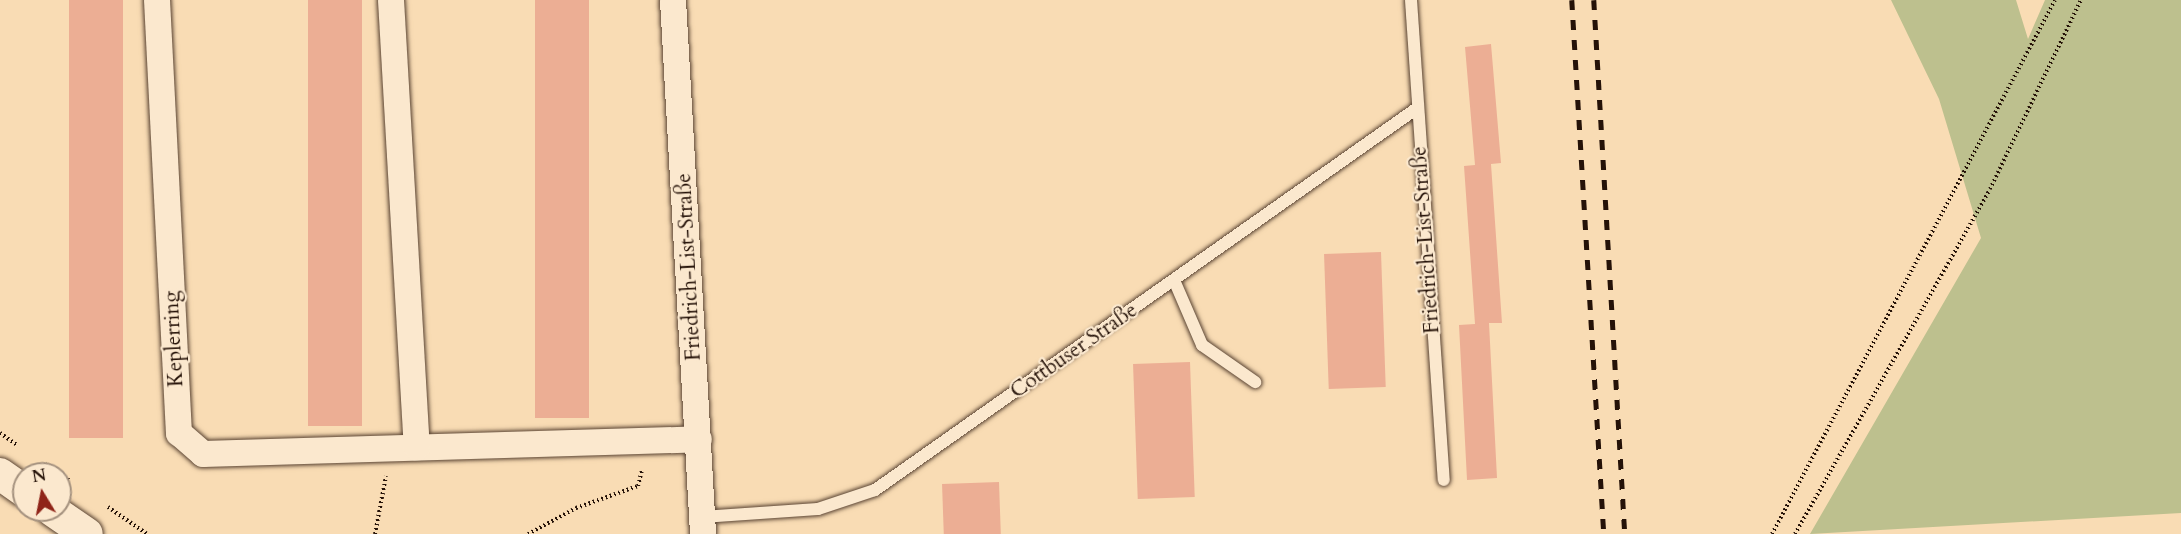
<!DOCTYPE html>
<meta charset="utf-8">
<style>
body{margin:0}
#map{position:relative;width:2181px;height:534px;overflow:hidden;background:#f9dcb4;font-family:Cardo,serif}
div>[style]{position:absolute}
.green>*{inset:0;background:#bdc08e}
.building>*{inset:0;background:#ecae94;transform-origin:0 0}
.path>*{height:4px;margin-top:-2px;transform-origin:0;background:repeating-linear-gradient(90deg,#251208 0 1.5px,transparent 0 4.5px)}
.roads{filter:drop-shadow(0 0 2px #5a4433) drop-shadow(0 0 2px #5a4433)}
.service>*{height:12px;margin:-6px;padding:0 6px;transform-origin:6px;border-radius:6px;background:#fbe8ce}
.minor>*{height:26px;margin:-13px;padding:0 13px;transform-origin:13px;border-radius:13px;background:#fbe8ce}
.tertiary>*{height:32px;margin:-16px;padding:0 16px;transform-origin:16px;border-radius:16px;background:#fbe8ce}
.rail>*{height:4.5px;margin-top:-2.25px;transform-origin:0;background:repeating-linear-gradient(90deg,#251208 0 10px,transparent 0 20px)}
span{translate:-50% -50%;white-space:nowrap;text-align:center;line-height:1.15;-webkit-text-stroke:4.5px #fbe8ce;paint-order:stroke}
.street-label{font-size:21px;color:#251208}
.north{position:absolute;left:12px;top:462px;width:60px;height:60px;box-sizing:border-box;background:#fbe8ce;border:2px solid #a5927f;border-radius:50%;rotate:350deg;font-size:16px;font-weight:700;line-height:24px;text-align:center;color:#251208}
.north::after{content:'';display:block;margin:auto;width:21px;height:27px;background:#8f2418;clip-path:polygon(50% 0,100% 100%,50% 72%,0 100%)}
</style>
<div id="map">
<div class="green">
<i style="clip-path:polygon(1891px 0,2016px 0,2028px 39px,2045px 0,2181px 0,2181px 513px,1810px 534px,1981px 238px,1939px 99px)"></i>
</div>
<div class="building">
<i style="left:69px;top:0;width:54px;height:438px"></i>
<i style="left:308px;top:0;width:54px;height:426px"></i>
<i style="left:535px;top:0;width:54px;height:418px"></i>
<i style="clip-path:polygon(1491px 44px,1501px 163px,1491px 164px,1502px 323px,1489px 323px,1497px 478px,1467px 480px,1459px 325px,1475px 324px,1464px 166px,1475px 165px,1465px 47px)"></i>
<i style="left:1381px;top:252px;width:135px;height:57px;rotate:88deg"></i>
<i style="left:1190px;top:362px;width:135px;height:57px;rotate:88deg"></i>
<i style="left:999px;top:482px;width:52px;height:57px;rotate:88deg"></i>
</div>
<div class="path">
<i style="left:0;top:433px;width:21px;rotate:35deg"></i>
<i style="left:45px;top:464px;width:17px;rotate:36deg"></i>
<i style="left:60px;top:474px;width:12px;rotate:35deg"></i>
<i style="left:108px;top:507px;width:47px;rotate:34.7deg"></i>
<i style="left:375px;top:534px;width:59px;rotate:-79.3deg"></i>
<i style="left:528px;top:534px;width:55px;rotate:-28.4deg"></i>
<i style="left:576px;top:508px;width:66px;rotate:-19.5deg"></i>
<i style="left:638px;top:486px;width:16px;rotate:-76deg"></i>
<i style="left:1772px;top:534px;width:604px;rotate:-62.08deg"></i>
<i style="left:1795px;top:534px;width:396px;rotate:-60.5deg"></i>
<i style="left:1990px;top:189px;width:210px;rotate:-64.3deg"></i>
</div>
<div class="roads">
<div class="service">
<i style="left:1411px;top:0;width:481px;rotate:86.1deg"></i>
<i style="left:1174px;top:280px;width:71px;rotate:66.7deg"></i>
<i style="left:1202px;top:345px;width:65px;rotate:34.9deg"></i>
<i style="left:702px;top:517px;width:116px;rotate:-3.9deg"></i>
<i style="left:818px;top:509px;width:60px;rotate:-18.4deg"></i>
<i style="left:875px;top:490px;width:662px;rotate:-35.16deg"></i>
</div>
<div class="minor">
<i style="left:157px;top:0;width:434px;rotate:87.1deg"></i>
<i style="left:179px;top:433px;width:32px;rotate:41deg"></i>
<i style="left:203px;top:454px;width:496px;rotate:-1.7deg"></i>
<i style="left:391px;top:0;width:448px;rotate:86.7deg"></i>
<i style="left:673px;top:0;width:535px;rotate:86.78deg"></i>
</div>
<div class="tertiary">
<i style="left:0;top:474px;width:29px;rotate:35deg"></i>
<i style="left:52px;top:510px;width:42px;rotate:34.4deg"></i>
</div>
</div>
<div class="rail">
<i style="left:1572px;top:0;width:535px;rotate:86.57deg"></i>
<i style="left:1594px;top:0;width:535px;rotate:86.68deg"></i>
</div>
<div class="street-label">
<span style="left:1426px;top:240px;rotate:-94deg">Friedrich-List-Straße</span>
<span style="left:689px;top:267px;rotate:-93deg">Friedrich-List-Straße</span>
<span style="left:174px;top:339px;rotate:-93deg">Keplerring</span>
<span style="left:1074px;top:351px;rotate:-35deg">Cottbuser Straße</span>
</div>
<div class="north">N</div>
</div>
